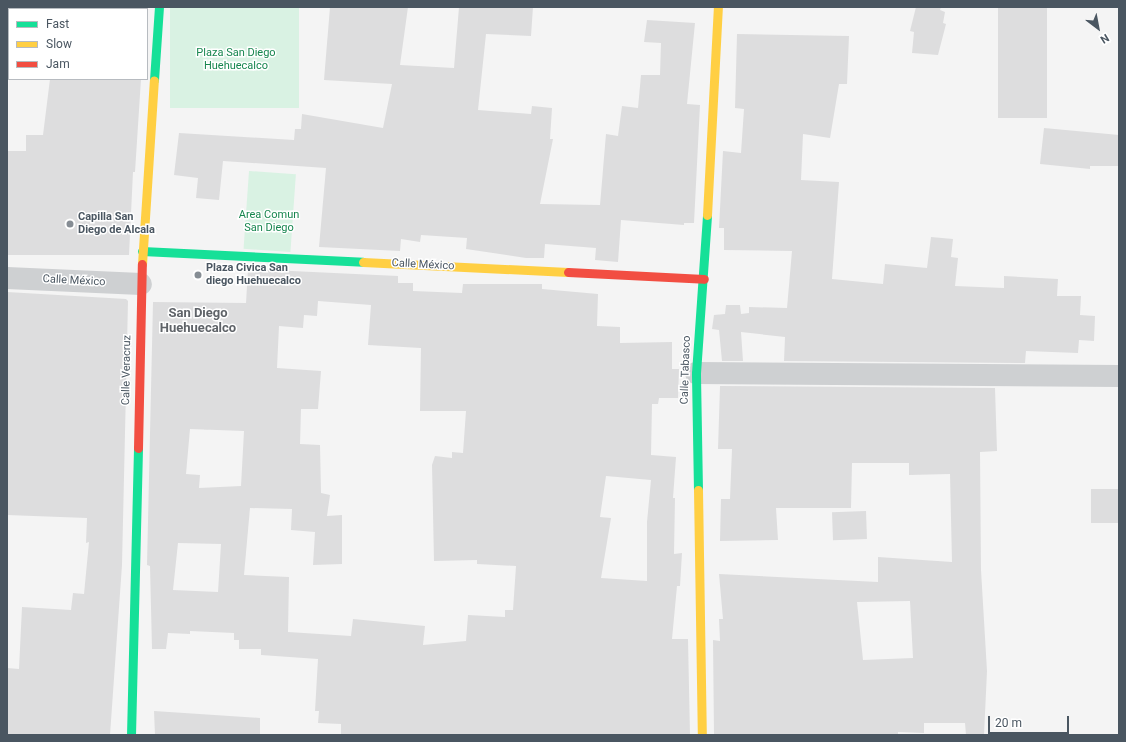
<!DOCTYPE html>
<meta charset="utf-8">
<style>
body{margin:0}
#map{position:relative;width:1126px;height:742px;overflow:hidden;background:#f4f4f4;font-family:Roboto,sans-serif}
div>[style]{position:absolute}
.green>*{inset:0;background:#d9f2e3;transform-origin:0 0}
.building>*{inset:0;background:#ddddde;transform-origin:0 0}
.street>*{height:22px;margin:-11px;padding:0 11px;transform-origin:11px;border-radius:11px;background:#ced0d2}
.fast>*{height:9px;margin:-4.5px;padding:0 4.5px;transform-origin:4.5px;border-radius:4.5px;background:#16e098}
.slow>*{height:9px;margin:-4.5px;padding:0 4.5px;transform-origin:4.5px;border-radius:4.5px;background:#ffcf43}
.jam>*{height:9px;margin:-4.5px;padding:0 4.5px;transform-origin:4.5px;border-radius:4.5px;background:#f24e42}
.dots>*{width:11px;height:11px;translate:-50% -50%;box-sizing:border-box;border:2px solid #fff;border-radius:50%}
span{translate:-50% -50%;white-space:nowrap;text-align:center;line-height:1.15;-webkit-text-stroke:3px #fff;paint-order:stroke}
.park-label{font-size:11px;color:#17864f}
.poi-label{font-size:11px;color:#4a5661;font-weight:700}
.left{translate:0 -50%;text-align:left}
.street-label{font-size:11px;color:#4a5661}
.quarter-label{font-size:13px;color:#5f6368;font-weight:700}
.frame{position:absolute;inset:0;border:8px solid #4a5661;pointer-events:none}
.legend{position:absolute;left:8px;top:8px;width:140px;height:72px;box-sizing:border-box;background:#fff;border:1px solid #b7bbc0;margin:0;padding:5px 7px;list-style:none;font-size:12px;color:#4a5661}
.legend li{display:flex;align-items:center;gap:8px;height:20px}
.legend b{width:20px;border:1px solid #b7bbc0}
.north{position:absolute;left:1078px;top:8px;width:40px;height:40px;-webkit-text-stroke:3px #fff;paint-order:stroke;rotate:148deg;font-size:11px;font-weight:700;line-height:16px;text-align:center;color:#4a5661}
.north::after{content:'';display:block;margin:auto;width:14px;height:18px;background:#4a5661;clip-path:polygon(50% 0,100% 100%,50% 72%,0 100%)}
.scale{position:absolute;left:988px;top:716px;width:81px;height:18px;box-sizing:border-box;border:2px solid #4a5661;border-top:0;padding-left:5px;font-size:12px;line-height:14px;white-space:nowrap;color:#4a5661;-webkit-text-stroke:3px #fff;paint-order:stroke}
</style>
<div id="map">
<div class="green">
<i style="left:170px;top:7px;width:129px;height:101px"></i>
<i style="left:249px;top:171px;width:47px;height:78px;rotate:4deg"></i>
</div>
<div class="building">
<i style="clip-path:polygon(330px 7px,408px 7px,400px 65px,454px 68px,459px 7px,533px 7px,531px 36px,486px 34px,478px 110px,531px 114px,532px 106px,552px 108px,550px 139px,553px 139px,540px 204px,600px 205px,606px 134px,618px 136px,622px 106px,638px 108px,641px 75px,660px 75px,661px 43px,644px 42px,647px 20px,695px 23px,687px 104px,700px 105px,694px 223px,684px 223px,684px 225px,621px 220px,618px 262px,595px 260px,596px 248px,545px 244px,544px 258px,526px 258px,466px 249px,467px 238px,421px 235px,420px 242px,401px 239px,400px 251px,319px 247px,326px 168px,223px 161px,219px 200px,196px 198px,198px 178px,174px 175px,179px 133px,294px 140px,295px 129px,301px 129px,302px 114px,383px 128px,392px 84px,324px 80px)"></i>
<i style="clip-path:polygon(916px 7px,941px 7px,940px 10px,945px 12px,943px 23px,946px 24px,938px 55px,912px 53px,914px 32px,910px 31px)"></i>
<i style="left:998px;top:7px;width:49px;height:111px"></i>
<i style="clip-path:polygon(737px 34px,849px 36px,847px 84px,839px 84px,830px 138px,803px 134px,801px 180px,839px 182px,832px 279px,883px 284px,885px 264px,927px 268px,931px 237px,953px 239px,951px 257px,958px 258px,955px 286px,1004px 288px,1004px 276px,1058px 279px,1057px 296px,1081px 296px,1080px 315px,1095px 316px,1094px 341px,1079px 340px,1078px 353px,1026px 351px,1025px 363px,784px 361px,785px 337px,741px 332px,743px 361px,722px 361px,719px 330px,712px 329px,714px 315px,725px 314px,726px 305px,740px 305px,741px 314px,749px 313px,749px 307px,787px 308px,792px 251px,724px 250px,724px 228px,719px 228px,723px 151px,741px 153px,744px 109px,735px 108px)"></i>
<i style="clip-path:polygon(50px 79px,141px 79px,135px 172px,133px 172px,129px 255px,7px 255px,7px 151px,26px 151px,26px 135px,43px 135px)"></i>
<i style="clip-path:polygon(1044px 128px,1119px 135px,1119px 166px,1090px 166px,1090px 169px,1040px 164px)"></i>
<i style="clip-path:polygon(evenodd,248px 269px,398px 276px,398px 283px,413px 283px,413px 291px,462px 293px,463px 284px,542px 284px,542px 289px,598px 294px,597px 326px,620px 327px,620px 343px,672px 342px,672px 369px,679px 369px,678px 398px,659px 398px,658px 404px,652px 404px,651px 455px,676px 457px,673px 498px,675px 498px,674px 554px,682px 553px,680px 586px,677px 586px,672px 639px,688px 639px,690px 735px,341px 735px,341px 724px,318px 723px,319px 711px,315px 711px,318px 659px,261px 655px,261px 649px,239px 649px,239px 640px,234px 640px,234px 633px,190px 631px,190px 634px,168px 633px,166px 649px,152px 649px,150px 566px,147px 565px,153px 302px,246px 303px,248px 269px,318px 301px,371px 305px,368px 345px,421px 348px,420px 411px,466px 411px,463px 453px,452px 452px,452px 458px,435px 456px,432px 465px,434px 561px,477px 560px,477px 564px,516px 566px,513px 610px,505px 610px,505px 617px,468px 615px,466px 641px,423px 645px,425px 626px,353px 619px,351px 636px,288px 632px,289px 577px,244px 575px,250px 508px,292px 509px,291px 530px,315px 532px,313px 565px,342px 564px,342px 515px,327px 516px,330px 495px,321px 493px,320px 445px,300px 444px,301px 409px,318px 409px,321px 371px,277px 368px,279px 326px,303px 328px,304px 315px,317px 316px,318px 301px,248px 269px,190px 429px,244px 431px,241px 486px,199px 488px,200px 475px,186px 474px,190px 429px,248px 269px,606px 476px,651px 480px,647px 522px,647px 581px,601px 578px,611px 518px,600px 517px,606px 476px,248px 269px,178px 543px,221px 544px,218px 592px,173px 590px,178px 543px)"></i>
<i style="clip-path:polygon(7px 292px,126px 299px,128px 301px,122px 565px,110px 735px,7px 735px,7px 668px,19px 669px,22px 607px,71px 610px,73px 593px,84px 594px,89px 542px,86px 543px,87px 518px,7px 515px)"></i>
<i style="clip-path:polygon(evenodd,720px 386px,995px 388px,997px 451px,980px 452px,981px 570px,987px 671px,984px 735px,966px 735px,965px 723px,924px 723px,924px 733px,898px 732px,898px 735px,714px 735px,713px 640px,720px 641px,719px 619px,723px 619px,719px 574px,878px 582px,878px 557px,952px 562px,950px 474px,909px 475px,909px 463px,852px 463px,851px 508px,776px 508px,778px 540px,720px 541px,721px 499px,730px 499px,732px 449px,718px 449px,720px 386px,910px 601px,913px 658px,863px 660px,857px 602px,910px 601px)"></i>
<i style="left:1119px;top:489px;width:34px;height:28px;rotate:90deg"></i>
<i style="left:866px;top:511px;width:28px;height:34px;rotate:88deg"></i>
<i style="clip-path:polygon(154px 711px,260px 718px,260px 735px,155px 735px)"></i>
</div>
<div class="street">
<i style="left:7px;top:278px;width:134px;rotate:2.6deg"></i>
<i style="left:696px;top:373px;width:423px;rotate:0.4deg"></i>
</div>
<div class="fast">
<i style="left:154px;top:80px;width:73px;rotate:-86.1deg"></i>
<i style="left:142px;top:251px;width:221px;rotate:2.8deg"></i>
<i style="left:698px;top:490px;width:117px;rotate:-91deg"></i>
<i style="left:696px;top:373px;width:158px;rotate:-86deg"></i>
<i style="left:131px;top:735px;width:287px;rotate:-88.6deg"></i>
</div>
<div class="slow">
<i style="left:707px;top:215px;width:208px;rotate:-87deg"></i>
<i style="left:363px;top:262px;width:205px;rotate:2.8deg"></i>
<i style="left:142px;top:264px;width:184px;rotate:-86.3deg"></i>
<i style="left:698px;top:490px;width:245px;rotate:89.1deg"></i>
</div>
<div class="jam">
<i style="left:568px;top:272px;width:136px;rotate:2.9deg"></i>
<i style="left:138px;top:448px;width:184px;rotate:-88.8deg"></i>
</div>
<div class="dots">
<i style="left:70px;top:224px;background:#868d94"></i>
<i style="left:198px;top:275px;background:#868d94"></i>
</div>
<div class="park-label">
<span style="left:236px;top:60px">Plaza San Diego<br>Huehuecalco</span>
<span style="left:269px;top:222px">Area Comun<br>San Diego</span>
</div>
<div class="poi-label">
<span class="left" style="left:78px;top:224px">Capilla San<br>Diego de Alcala</span>
<span class="left" style="left:206px;top:275px">Plaza Civica San<br>diego Huehuecalco</span>
</div>
<div class="street-label">
<span style="left:423px;top:265px;rotate:3deg">Calle México</span>
<span style="left:74px;top:281px;rotate:3deg">Calle México</span>
<span style="left:127px;top:370px;rotate:-89deg">Calle Veracruz</span>
<span style="left:686px;top:370px;rotate:-88deg">Calle Tabasco</span>
</div>
<div class="quarter-label">
<span style="left:198px;top:321px">San Diego<br>Huehuecalco</span>
</div>
<div class="frame"></div>
<ul class="legend">
<li><b style="height:5px;background:#16e098"></b>Fast</li>
<li><b style="height:5px;background:#ffcf43"></b>Slow</li>
<li><b style="height:5px;background:#f24e42"></b>Jam</li>
</ul>
<div class="north">N</div>
<div class="scale">20 m</div>
</div>
